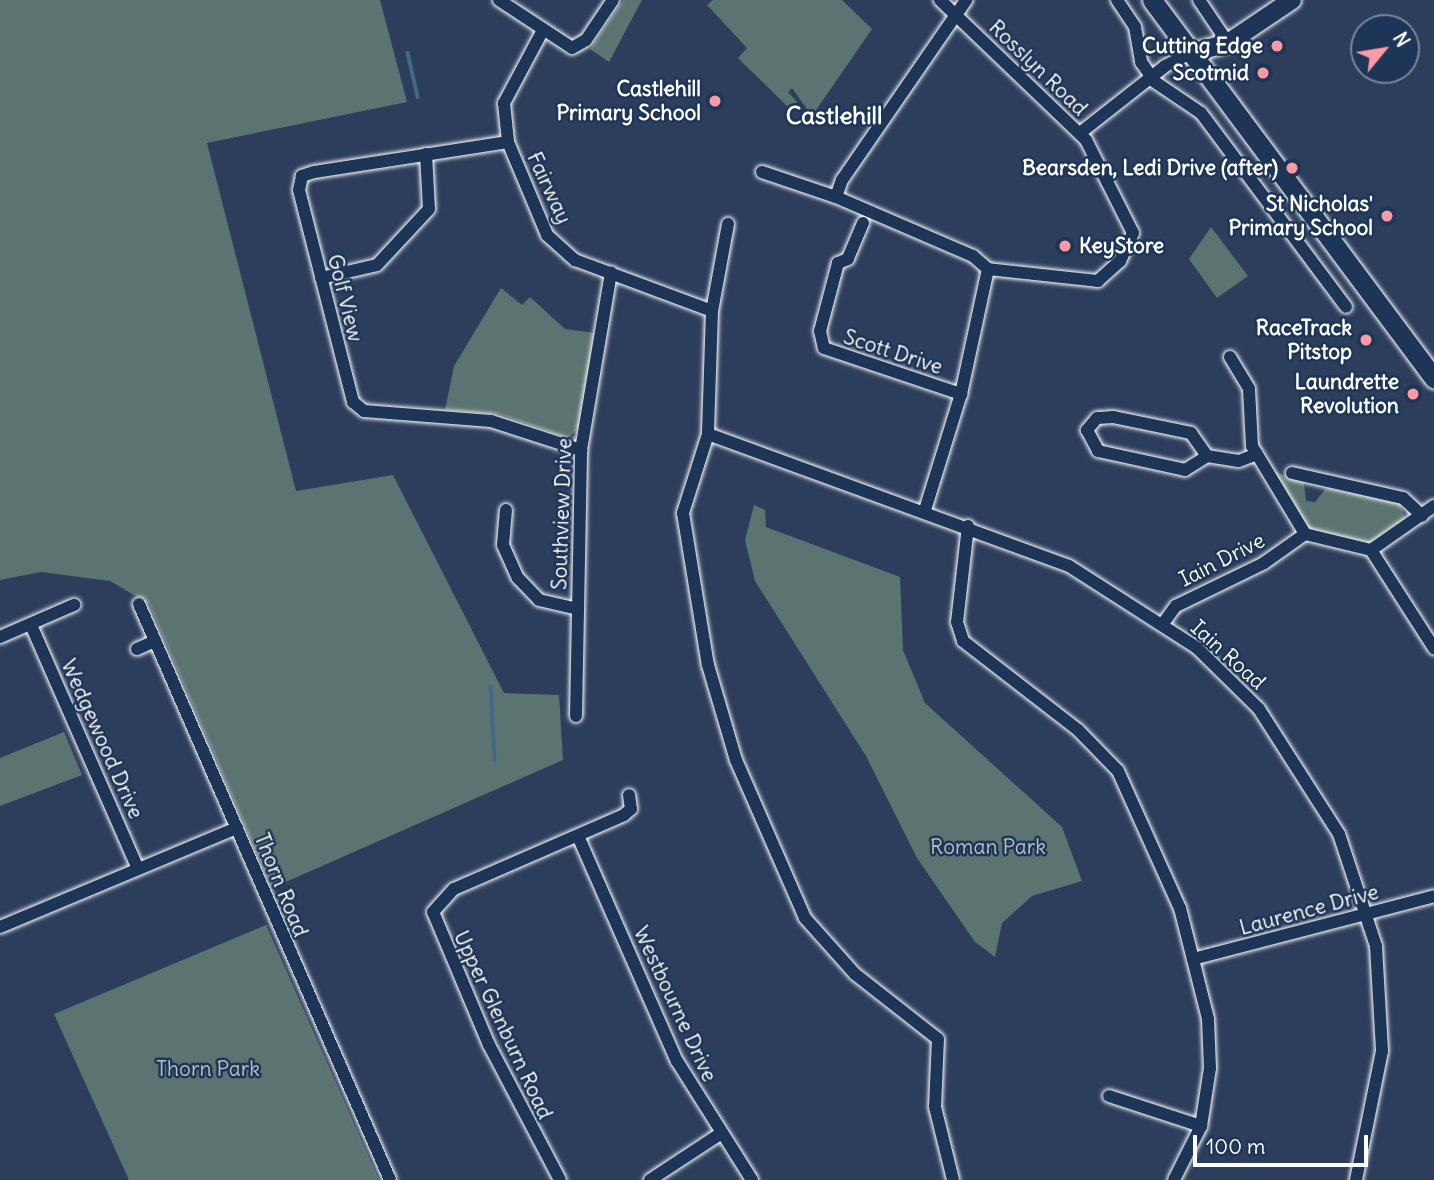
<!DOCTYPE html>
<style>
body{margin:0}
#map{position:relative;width:1434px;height:1180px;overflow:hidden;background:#2c3e5c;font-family:Delius,sans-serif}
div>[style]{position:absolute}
.green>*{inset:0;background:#5b7471}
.stream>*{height:3.5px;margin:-1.75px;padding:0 1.75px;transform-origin:1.75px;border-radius:1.75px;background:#406b86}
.roads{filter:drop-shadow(0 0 2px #fff) drop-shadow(0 0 2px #fff)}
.street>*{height:12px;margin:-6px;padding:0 6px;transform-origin:6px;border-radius:6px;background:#1d3557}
.secondary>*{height:18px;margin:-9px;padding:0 9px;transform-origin:9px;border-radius:9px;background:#1d3557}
.primary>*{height:19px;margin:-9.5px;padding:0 9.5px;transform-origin:9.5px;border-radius:9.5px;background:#1d3557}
.dots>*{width:19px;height:19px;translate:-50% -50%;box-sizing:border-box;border:4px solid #1d3557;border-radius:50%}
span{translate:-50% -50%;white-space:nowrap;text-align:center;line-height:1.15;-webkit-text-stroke:5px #1d3557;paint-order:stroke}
.poi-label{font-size:21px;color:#fff;font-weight:700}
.right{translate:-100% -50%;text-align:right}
.left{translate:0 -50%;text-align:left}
.street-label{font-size:21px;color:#fff}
.park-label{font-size:21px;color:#b5c0bf}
.quarter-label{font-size:24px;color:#fff;font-weight:700}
.north{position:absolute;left:1350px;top:14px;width:70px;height:70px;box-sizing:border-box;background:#1d3557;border:2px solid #77869a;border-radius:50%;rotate:60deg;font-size:19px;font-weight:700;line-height:28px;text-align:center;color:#fff}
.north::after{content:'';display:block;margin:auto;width:24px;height:32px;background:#ff9aa2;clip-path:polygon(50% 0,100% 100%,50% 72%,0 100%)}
.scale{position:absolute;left:1193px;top:1135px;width:175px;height:32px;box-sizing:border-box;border:4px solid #fff;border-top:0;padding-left:9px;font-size:21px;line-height:24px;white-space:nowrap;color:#fff;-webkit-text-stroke:5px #1d3557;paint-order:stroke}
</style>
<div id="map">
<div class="green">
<i style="clip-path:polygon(0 0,380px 0,407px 102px,207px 143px,296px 491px,393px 475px,504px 693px,559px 695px,563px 760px,272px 888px,149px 604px,110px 581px,41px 572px,0 580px)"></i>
<i style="clip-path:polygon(623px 0,642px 0,609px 62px,590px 49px)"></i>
<i style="clip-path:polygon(713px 0,842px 0,872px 29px,812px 116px,792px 88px,788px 92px,797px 102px,790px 109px,738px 58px,747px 48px,707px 5px)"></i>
<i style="clip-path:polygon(1211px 227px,1248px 276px,1217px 298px,1189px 259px)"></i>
<i style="clip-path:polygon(501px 288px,522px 305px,530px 297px,565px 329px,594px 333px,580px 427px,568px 438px,499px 414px,445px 410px,454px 366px)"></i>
<i style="clip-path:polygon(1271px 470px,1304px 483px,1306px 501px,1315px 502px,1326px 488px,1399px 503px,1406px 520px,1367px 545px,1307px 531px)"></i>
<i style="clip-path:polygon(754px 505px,765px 510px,766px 527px,900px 577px,903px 650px,925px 703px,1062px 827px,1082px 881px,1032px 896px,1002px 923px,995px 957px,975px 942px,917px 858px,866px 756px,755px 581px,745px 540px)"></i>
<i style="clip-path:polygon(64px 732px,82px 775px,0 806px,0 758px)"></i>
<i style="clip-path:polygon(266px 925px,379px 1180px,129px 1180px,54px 1014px)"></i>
</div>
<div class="stream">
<i style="left:408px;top:53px;width:45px;rotate:77.2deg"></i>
<i style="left:491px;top:686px;width:74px;rotate:86.9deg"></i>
</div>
<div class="roads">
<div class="street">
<i style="left:499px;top:0;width:87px;rotate:33.3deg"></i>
<i style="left:572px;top:48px;width:16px;rotate:-30deg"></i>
<i style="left:586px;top:40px;width:48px;rotate:-56deg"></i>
<i style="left:940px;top:0;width:202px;rotate:43.8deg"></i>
<i style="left:1086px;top:140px;width:104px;rotate:63.2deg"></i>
<i style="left:1133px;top:233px;width:31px;rotate:115deg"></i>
<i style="left:1120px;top:261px;width:30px;rotate:138deg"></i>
<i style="left:1098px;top:281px;width:111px;rotate:-173.8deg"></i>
<i style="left:1117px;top:0;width:32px;rotate:56deg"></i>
<i style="left:1135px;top:27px;width:36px;rotate:80deg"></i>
<i style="left:1141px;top:62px;width:24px;rotate:55deg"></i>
<i style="left:1155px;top:82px;width:55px;rotate:34deg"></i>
<i style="left:1201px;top:113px;width:242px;rotate:53.2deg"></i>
<i style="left:1199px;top:0;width:52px;rotate:56deg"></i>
<i style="left:543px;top:30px;width:83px;rotate:118.1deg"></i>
<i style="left:504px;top:103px;width:39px;rotate:84deg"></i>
<i style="left:508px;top:142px;width:101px;rotate:67.2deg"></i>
<i style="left:547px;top:235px;width:38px;rotate:42deg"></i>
<i style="left:575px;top:260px;width:146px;rotate:20.4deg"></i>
<i style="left:1080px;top:133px;width:108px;rotate:-38.2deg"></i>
<i style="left:1165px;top:66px;width:29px;rotate:-27deg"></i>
<i style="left:508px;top:142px;width:196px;rotate:171.2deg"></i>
<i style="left:314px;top:172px;width:13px;rotate:162deg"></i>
<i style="left:302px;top:176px;width:14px;rotate:102deg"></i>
<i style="left:299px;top:190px;width:219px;rotate:75.7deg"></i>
<i style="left:353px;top:402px;width:14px;rotate:39deg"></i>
<i style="left:364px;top:411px;width:127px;rotate:4.5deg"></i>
<i style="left:491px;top:421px;width:95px;rotate:17.9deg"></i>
<i style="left:762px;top:172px;width:78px;rotate:18.7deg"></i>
<i style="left:836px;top:197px;width:18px;rotate:-71deg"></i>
<i style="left:842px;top:180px;width:219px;rotate:-55.4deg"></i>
<i style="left:836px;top:197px;width:149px;rotate:23.3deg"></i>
<i style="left:973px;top:256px;width:20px;rotate:41deg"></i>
<i style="left:863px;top:223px;width:39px;rotate:113deg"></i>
<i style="left:848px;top:259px;width:11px;rotate:158deg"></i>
<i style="left:838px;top:263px;width:70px;rotate:104.8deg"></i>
<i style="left:820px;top:331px;width:17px;rotate:77deg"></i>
<i style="left:824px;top:348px;width:145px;rotate:18.6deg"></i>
<i style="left:728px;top:224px;width:88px;rotate:100.4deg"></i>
<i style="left:712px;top:311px;width:123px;rotate:91.9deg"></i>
<i style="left:708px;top:434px;width:83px;rotate:107.6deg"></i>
<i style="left:683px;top:513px;width:154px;rotate:80.7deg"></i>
<i style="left:708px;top:665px;width:99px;rotate:73.6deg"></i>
<i style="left:736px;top:760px;width:172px;rotate:66.4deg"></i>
<i style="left:805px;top:918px;width:75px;rotate:48.2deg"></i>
<i style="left:855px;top:974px;width:105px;rotate:38.1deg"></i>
<i style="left:938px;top:1039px;width:68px;rotate:92.5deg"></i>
<i style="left:935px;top:1107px;width:75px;rotate:76.1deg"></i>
<i style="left:321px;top:278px;width:57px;rotate:-13.1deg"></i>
<i style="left:377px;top:265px;width:76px;rotate:-47.1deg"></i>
<i style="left:429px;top:209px;width:55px;rotate:-93.1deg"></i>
<i style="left:1230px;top:357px;width:37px;rotate:59deg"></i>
<i style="left:1249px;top:389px;width:57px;rotate:87deg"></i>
<i style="left:1252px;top:446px;width:103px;rotate:58.9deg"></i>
<i style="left:1305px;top:534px;width:68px;rotate:13.6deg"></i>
<i style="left:1371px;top:550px;width:77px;rotate:-34.9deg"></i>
<i style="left:708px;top:434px;width:384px;rotate:20.1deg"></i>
<i style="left:1069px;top:566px;width:152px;rotate:32.6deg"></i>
<i style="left:1197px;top:648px;width:87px;rotate:44.5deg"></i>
<i style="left:1259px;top:709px;width:148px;rotate:57.4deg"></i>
<i style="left:1339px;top:834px;width:118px;rotate:71.7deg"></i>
<i style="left:1376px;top:946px;width:105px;rotate:86.7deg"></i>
<i style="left:1382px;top:1051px;width:132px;rotate:101.4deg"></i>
<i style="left:1207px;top:456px;width:28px;rotate:-125deg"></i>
<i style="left:1191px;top:433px;width:80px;rotate:-168.4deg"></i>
<i style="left:1113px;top:417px;width:16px;rotate:176deg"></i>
<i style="left:1097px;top:418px;width:16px;rotate:130deg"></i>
<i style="left:1087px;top:430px;width:24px;rotate:62deg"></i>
<i style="left:1098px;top:451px;width:89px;rotate:12.3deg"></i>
<i style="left:1185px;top:470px;width:26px;rotate:-32deg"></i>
<i style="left:1207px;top:456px;width:32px;rotate:9deg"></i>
<i style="left:1239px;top:461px;width:19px;rotate:-21deg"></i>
<i style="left:1292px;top:473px;width:114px;rotate:12.7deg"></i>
<i style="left:1403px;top:498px;width:26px;rotate:43deg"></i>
<i style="left:506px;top:510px;width:35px;rotate:95deg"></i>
<i style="left:503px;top:545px;width:36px;rotate:66deg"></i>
<i style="left:518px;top:578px;width:30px;rotate:46deg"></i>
<i style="left:539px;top:600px;width:40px;rotate:13deg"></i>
<i style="left:925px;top:510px;width:121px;rotate:-72.8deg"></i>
<i style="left:961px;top:394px;width:128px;rotate:-77.8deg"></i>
<i style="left:968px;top:526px;width:97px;rotate:96.5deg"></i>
<i style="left:957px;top:622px;width:20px;rotate:72deg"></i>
<i style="left:963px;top:641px;width:145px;rotate:37.7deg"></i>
<i style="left:1078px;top:730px;width:57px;rotate:45.7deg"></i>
<i style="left:1118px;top:771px;width:150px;rotate:65.7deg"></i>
<i style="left:1180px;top:908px;width:114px;rotate:75.8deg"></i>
<i style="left:1208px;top:1019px;width:49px;rotate:87.7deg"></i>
<i style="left:1210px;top:1068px;width:59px;rotate:98.8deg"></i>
<i style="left:1201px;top:1126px;width:60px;rotate:116.6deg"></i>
<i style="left:1371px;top:550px;width:117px;rotate:57.3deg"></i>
<i style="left:139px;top:604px;width:628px;rotate:66.45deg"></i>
<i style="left:31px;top:625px;width:266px;rotate:66.3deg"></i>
<i style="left:1162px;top:625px;width:24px;rotate:-54deg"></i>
<i style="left:1176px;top:606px;width:98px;rotate:-26deg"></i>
<i style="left:1264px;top:563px;width:50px;rotate:-35.3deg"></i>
<i style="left:0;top:637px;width:81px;rotate:-23.4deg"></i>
<i style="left:137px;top:649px;width:20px;rotate:-24deg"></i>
<i style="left:576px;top:716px;width:266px;rotate:-88.9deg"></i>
<i style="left:581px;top:450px;width:180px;rotate:-80.4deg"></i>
<i style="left:578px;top:836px;width:246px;rotate:66.3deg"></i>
<i style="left:677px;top:1061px;width:141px;rotate:57.8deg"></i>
<i style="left:0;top:927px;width:257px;rotate:-22.7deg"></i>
<i style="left:1193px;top:959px;width:249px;rotate:-14.6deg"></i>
<i style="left:1109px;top:1096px;width:97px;rotate:18.1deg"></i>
<i style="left:560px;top:1180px;width:153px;rotate:-117.7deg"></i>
<i style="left:489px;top:1045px;width:144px;rotate:-112.8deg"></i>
<i style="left:433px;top:912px;width:31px;rotate:-48deg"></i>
<i style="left:454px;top:889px;width:185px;rotate:-23.5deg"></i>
<i style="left:624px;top:815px;width:9px;rotate:-41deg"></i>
<i style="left:631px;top:809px;width:14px;rotate:-98deg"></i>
<i style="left:650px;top:1180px;width:84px;rotate:-33.3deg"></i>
</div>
<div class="secondary">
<i style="left:1191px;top:53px;width:38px;rotate:-15deg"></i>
<i style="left:1228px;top:43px;width:77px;rotate:-33.9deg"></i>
</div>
<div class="primary">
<i style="left:1152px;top:0;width:472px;rotate:53.3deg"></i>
</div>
</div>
<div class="dots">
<i style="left:1277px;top:46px;background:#ff9aa2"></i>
<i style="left:1263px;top:73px;background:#ff9aa2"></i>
<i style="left:715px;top:101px;background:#ff9aa2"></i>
<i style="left:1292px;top:168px;background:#ff9aa2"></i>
<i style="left:1387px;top:216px;background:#ff9aa2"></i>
<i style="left:1065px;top:246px;background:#ff9aa2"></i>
<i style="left:1366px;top:340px;background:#ff9aa2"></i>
<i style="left:1413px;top:394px;background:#ff9aa2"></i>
</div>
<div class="poi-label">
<span class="right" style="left:1263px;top:46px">Cutting Edge</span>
<span class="right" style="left:1249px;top:73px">Scotmid</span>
<span class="right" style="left:701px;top:101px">Castlehill<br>Primary School</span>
<span class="right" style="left:1278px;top:168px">Bearsden, Ledi Drive (after)</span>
<span class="right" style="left:1373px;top:216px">St Nicholas'<br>Primary School</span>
<span class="left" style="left:1079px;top:246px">KeyStore</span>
<span class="right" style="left:1352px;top:340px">RaceTrack<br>Pitstop</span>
<span class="right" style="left:1399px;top:394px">Laundrette<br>Revolution</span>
</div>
<div class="street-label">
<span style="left:1038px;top:68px;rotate:44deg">Rosslyn Road</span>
<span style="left:549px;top:188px;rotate:65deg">Fairway</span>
<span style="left:345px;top:298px;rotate:76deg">Golf View</span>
<span style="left:893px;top:352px;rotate:18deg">Scott Drive</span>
<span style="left:562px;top:514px;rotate:-88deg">Southview Drive</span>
<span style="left:1222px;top:560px;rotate:-27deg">Iain Drive</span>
<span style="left:1228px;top:655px;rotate:42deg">Iain Road</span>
<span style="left:102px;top:739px;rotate:66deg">Wedgewood Drive</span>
<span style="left:281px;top:885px;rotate:68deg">Thorn Road</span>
<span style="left:1309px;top:910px;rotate:-15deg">Laurence Drive</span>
<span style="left:675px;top:1004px;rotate:65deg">Westbourne Drive</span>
<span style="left:503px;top:1025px;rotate:65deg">Upper Glenburn Road</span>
</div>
<div class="park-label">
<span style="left:988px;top:847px">Roman Park</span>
<span style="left:208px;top:1069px">Thorn Park</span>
</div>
<div class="quarter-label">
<span style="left:834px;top:116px">Castlehill</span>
</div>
<div class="north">N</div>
<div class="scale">100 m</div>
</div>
